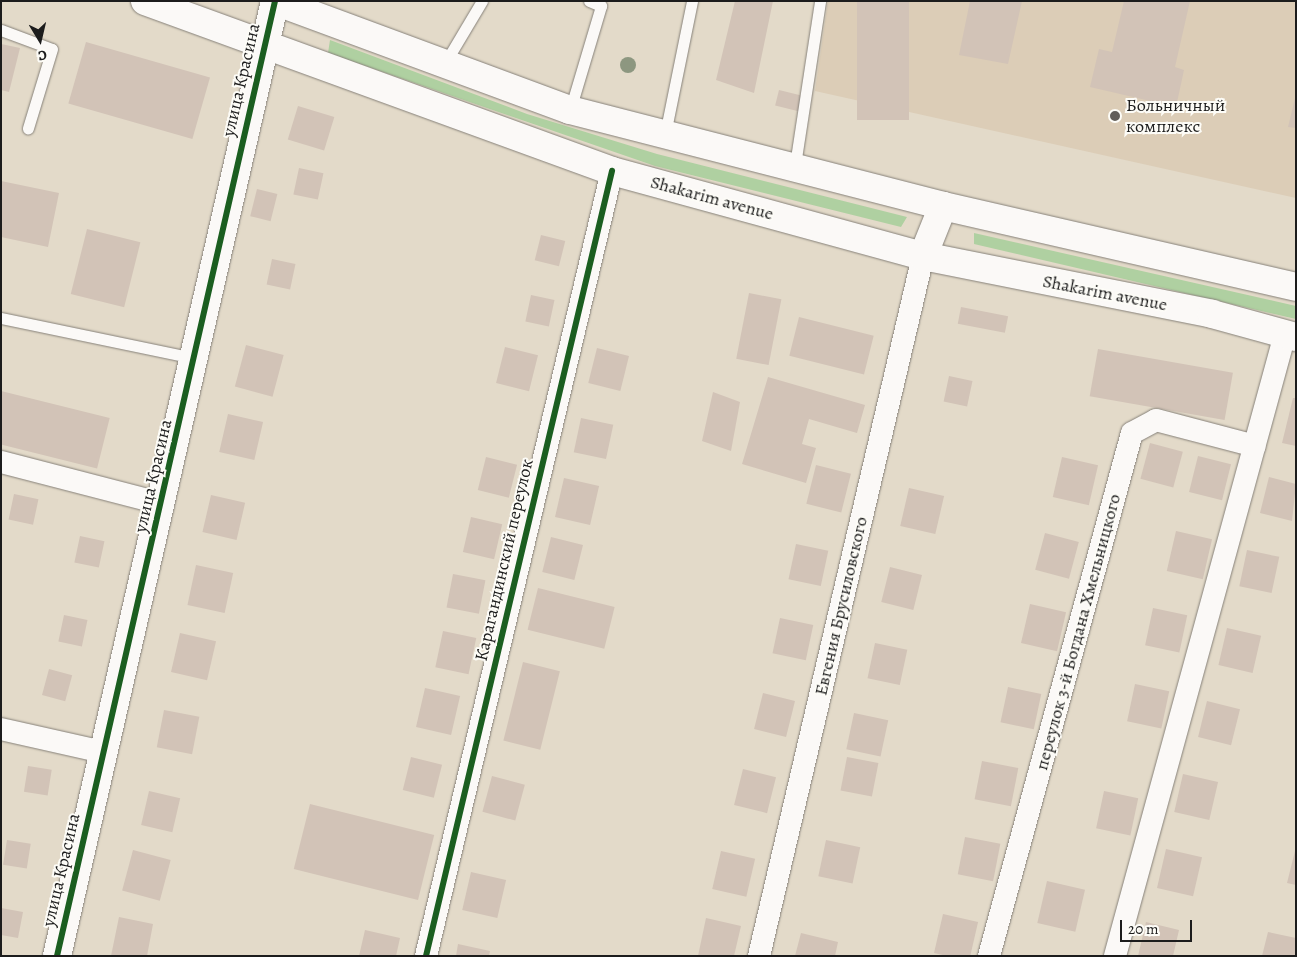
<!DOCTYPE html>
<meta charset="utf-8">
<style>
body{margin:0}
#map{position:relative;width:1297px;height:957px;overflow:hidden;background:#e3dac9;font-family:Alegreya,serif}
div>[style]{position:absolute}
.built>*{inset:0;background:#dccdb7}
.green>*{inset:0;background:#afd0a1}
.building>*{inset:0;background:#d2c3b7;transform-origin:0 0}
.roads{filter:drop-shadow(0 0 1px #868179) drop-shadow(0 0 1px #868179)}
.service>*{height:11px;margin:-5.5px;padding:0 5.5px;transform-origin:5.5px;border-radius:5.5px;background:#fbf9f7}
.minor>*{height:22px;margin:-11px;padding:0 11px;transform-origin:11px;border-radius:11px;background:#fbf9f7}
.tertiary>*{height:28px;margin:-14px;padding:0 14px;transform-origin:14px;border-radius:14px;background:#fbf9f7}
.primary>*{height:28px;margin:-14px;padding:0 14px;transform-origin:14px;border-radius:14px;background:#fbf9f7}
.cycleway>*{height:6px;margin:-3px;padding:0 3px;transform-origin:3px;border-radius:3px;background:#1b5e20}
.trees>*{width:16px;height:16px;margin:-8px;border-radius:50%;background:#8d9780}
.dots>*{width:14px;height:14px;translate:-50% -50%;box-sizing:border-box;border:2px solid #fdfcf7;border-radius:50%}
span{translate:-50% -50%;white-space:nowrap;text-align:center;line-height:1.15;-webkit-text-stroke:4px #fdfcf7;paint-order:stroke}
.street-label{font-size:18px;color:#1c1c1c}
.poi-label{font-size:18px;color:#1c1c1c}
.left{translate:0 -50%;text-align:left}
.frame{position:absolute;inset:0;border:2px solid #1c1c1c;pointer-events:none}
.north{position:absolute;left:15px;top:15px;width:50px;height:50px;-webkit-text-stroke:4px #fdfcf7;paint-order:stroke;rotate:171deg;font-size:14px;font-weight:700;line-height:20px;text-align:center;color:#1c1c1c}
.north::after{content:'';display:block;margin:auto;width:18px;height:22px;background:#1c1c1c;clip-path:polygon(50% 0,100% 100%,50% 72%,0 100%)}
.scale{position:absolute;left:1120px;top:920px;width:72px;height:22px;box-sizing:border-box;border:2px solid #1c1c1c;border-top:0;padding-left:6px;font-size:15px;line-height:18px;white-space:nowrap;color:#1c1c1c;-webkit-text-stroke:4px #fdfcf7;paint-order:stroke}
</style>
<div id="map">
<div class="built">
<i style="clip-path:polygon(828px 1px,1296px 1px,1296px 198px,815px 91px)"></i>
</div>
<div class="green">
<i style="clip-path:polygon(330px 40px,527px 114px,657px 154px,907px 217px,901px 227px,655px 166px,328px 53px)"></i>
<i style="clip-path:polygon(974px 233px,1296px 306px,1296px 319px,974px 244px)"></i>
</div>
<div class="building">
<i style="clip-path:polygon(735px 1px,773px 1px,754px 93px,716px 80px)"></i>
<i style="left:857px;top:1px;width:52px;height:119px"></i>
<i style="clip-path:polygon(970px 1px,1022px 1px,1008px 64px,959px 55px)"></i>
<i style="clip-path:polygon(1124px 1px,1190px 1px,1175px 67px,1184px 70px,1176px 107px,1090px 87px,1099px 49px,1112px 52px)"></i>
<i style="left:86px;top:42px;width:129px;height:64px;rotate:16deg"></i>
<i style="clip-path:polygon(1px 44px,20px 48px,9px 92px,1px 90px)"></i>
<i style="left:779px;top:90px;width:25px;height:16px;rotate:14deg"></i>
<i style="clip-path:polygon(1296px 94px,1296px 128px,1288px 127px)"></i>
<i style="left:298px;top:106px;width:38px;height:35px;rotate:17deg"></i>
<i style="left:299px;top:168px;width:25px;height:27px;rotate:12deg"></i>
<i style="clip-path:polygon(1px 181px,59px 193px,48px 247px,1px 237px)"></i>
<i style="left:257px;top:189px;width:21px;height:28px;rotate:14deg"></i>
<i style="left:87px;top:229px;width:55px;height:67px;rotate:14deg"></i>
<i style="left:541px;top:235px;width:25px;height:26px;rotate:14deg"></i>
<i style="left:272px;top:259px;width:24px;height:26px;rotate:12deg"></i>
<i style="left:749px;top:293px;width:33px;height:67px;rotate:11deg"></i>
<i style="left:531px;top:295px;width:24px;height:27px;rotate:12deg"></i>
<i style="left:961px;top:307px;width:48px;height:17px;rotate:11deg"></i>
<i style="left:799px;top:317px;width:77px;height:40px;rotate:14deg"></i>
<i style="left:246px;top:345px;width:39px;height:43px;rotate:15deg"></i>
<i style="left:505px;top:347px;width:34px;height:37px;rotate:14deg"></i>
<i style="left:597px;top:348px;width:33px;height:36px;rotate:14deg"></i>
<i style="left:1098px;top:349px;width:137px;height:48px;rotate:10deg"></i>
<i style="left:949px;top:376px;width:24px;height:26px;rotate:12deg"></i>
<i style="clip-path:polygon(768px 377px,865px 405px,857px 433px,809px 419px,802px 444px,816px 448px,806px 483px,742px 464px)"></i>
<i style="left:1px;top:391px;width:112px;height:52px;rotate:14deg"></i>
<i style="clip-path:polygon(713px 392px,740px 402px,731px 451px,702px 441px)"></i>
<i style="clip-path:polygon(1293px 398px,1296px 398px,1296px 446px,1282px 443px)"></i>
<i style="left:228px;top:414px;width:36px;height:39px;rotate:13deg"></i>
<i style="left:581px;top:418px;width:33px;height:35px;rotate:12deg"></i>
<i style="left:1150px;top:443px;width:34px;height:37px;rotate:15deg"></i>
<i style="left:1198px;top:456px;width:34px;height:37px;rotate:14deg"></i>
<i style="left:486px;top:457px;width:32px;height:34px;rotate:14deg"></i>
<i style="left:1062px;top:457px;width:37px;height:41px;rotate:13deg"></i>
<i style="left:816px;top:465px;width:36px;height:40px;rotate:14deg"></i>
<i style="clip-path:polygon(1269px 477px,1296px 484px,1292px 521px,1260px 513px)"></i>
<i style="left:564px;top:478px;width:36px;height:40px;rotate:13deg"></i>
<i style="left:909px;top:488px;width:36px;height:39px;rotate:13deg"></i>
<i style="left:14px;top:494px;width:25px;height:26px;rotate:12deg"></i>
<i style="left:211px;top:495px;width:35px;height:38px;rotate:13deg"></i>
<i style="left:471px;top:517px;width:32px;height:36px;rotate:13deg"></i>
<i style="left:1176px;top:531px;width:37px;height:41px;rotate:13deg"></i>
<i style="left:1045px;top:533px;width:35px;height:38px;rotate:15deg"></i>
<i style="left:80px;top:536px;width:25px;height:27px;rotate:12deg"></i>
<i style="left:551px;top:537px;width:33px;height:36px;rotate:14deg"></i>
<i style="left:796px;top:544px;width:33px;height:36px;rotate:12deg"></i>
<i style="left:1247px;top:550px;width:33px;height:37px;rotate:12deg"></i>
<i style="left:196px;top:565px;width:38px;height:41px;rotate:12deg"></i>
<i style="left:890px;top:567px;width:33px;height:36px;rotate:14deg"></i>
<i style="left:453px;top:574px;width:33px;height:34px;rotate:11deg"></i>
<i style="left:538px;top:588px;width:79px;height:43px;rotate:14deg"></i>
<i style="left:1030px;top:604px;width:37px;height:40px;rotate:13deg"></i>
<i style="left:1153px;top:608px;width:35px;height:38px;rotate:12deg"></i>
<i style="left:64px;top:615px;width:24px;height:27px;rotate:12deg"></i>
<i style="left:780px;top:618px;width:34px;height:36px;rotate:12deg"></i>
<i style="left:1227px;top:628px;width:35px;height:38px;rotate:13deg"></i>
<i style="left:443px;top:631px;width:34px;height:37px;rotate:12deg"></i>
<i style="left:180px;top:633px;width:37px;height:40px;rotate:13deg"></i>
<i style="left:875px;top:643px;width:33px;height:36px;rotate:12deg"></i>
<i style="left:523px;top:662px;width:38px;height:81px;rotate:14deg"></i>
<i style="left:49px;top:669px;width:24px;height:27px;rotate:15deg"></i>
<i style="left:1135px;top:684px;width:35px;height:38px;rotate:12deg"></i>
<i style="left:1008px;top:687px;width:34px;height:36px;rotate:12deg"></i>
<i style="left:425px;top:688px;width:36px;height:40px;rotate:13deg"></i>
<i style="left:763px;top:693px;width:33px;height:37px;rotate:14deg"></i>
<i style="left:1207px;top:701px;width:34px;height:37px;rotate:14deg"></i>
<i style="left:164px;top:710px;width:36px;height:38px;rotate:11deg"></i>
<i style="left:854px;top:713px;width:35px;height:37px;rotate:12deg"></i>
<i style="left:411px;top:757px;width:32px;height:34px;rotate:14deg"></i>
<i style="left:847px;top:757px;width:32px;height:34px;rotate:11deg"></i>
<i style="left:982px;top:761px;width:37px;height:39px;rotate:11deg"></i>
<i style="left:28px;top:766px;width:24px;height:26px;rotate:9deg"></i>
<i style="left:743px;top:769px;width:34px;height:37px;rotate:14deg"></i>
<i style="left:1183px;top:774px;width:36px;height:39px;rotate:13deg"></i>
<i style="left:492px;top:776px;width:34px;height:37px;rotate:15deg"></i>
<i style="left:149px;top:791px;width:32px;height:35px;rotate:13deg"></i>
<i style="left:1104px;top:791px;width:35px;height:38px;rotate:12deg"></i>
<i style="left:310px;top:804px;width:128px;height:67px;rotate:14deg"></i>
<i style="left:965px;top:837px;width:36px;height:38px;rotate:11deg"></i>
<i style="left:7px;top:840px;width:24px;height:25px;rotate:9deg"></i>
<i style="left:826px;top:840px;width:35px;height:37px;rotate:12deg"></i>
<i style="clip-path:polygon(1296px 847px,1296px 885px,1287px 883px)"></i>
<i style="left:1166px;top:849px;width:37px;height:40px;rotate:13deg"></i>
<i style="left:133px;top:850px;width:39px;height:42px;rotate:15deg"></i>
<i style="left:721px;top:851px;width:35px;height:39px;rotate:13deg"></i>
<i style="left:471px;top:872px;width:36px;height:39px;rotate:13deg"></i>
<i style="left:1047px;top:881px;width:39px;height:43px;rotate:13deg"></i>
<i style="clip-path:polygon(1px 908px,23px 912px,18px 938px,1px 935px)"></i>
<i style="left:943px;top:914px;width:36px;height:40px;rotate:13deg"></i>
<i style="clip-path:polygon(119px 917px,153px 924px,147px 956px,111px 956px)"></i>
<i style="clip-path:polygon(706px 918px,741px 926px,734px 956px,698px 956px)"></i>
<i style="clip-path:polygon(1146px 922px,1179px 930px,1173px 956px,1138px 956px)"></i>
<i style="clip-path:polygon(365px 930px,400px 938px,396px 956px,359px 956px)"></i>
<i style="clip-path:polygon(1268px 932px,1296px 938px,1295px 956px,1262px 956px)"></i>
<i style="clip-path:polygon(801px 933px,838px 942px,835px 956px,795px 956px)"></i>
<i style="clip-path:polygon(458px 944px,490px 951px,489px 956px,456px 956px)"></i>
</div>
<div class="roads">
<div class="service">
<i style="left:1px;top:30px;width:54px;rotate:20.4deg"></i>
<i style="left:52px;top:49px;width:83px;rotate:106.9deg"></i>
<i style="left:445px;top:63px;width:72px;rotate:-59.2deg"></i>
<i style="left:570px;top:110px;width:109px;rotate:-73.4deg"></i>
<i style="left:601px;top:6px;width:13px;rotate:-157deg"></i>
<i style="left:665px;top:134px;width:136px;rotate:-78.5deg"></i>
<i style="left:795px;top:165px;width:166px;rotate:-81.3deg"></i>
<i style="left:1px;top:318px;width:198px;rotate:11.7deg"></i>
</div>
<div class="minor">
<i style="left:1px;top:462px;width:167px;rotate:14.5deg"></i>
<i style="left:1px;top:729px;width:105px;rotate:12.7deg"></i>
<i style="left:426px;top:956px;width:807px;rotate:-76.67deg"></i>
<i style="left:759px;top:956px;width:719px;rotate:-76.81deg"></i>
<i style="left:989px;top:956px;width:542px;rotate:-74.71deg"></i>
<i style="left:1132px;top:433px;width:27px;rotate:-28deg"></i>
<i style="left:1156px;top:420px;width:102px;rotate:14.7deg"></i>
<i style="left:1115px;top:956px;width:645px;rotate:-74.71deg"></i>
</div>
<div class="tertiary">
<i style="left:57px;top:956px;width:980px;rotate:-77.14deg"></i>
</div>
<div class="primary">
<i style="left:145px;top:1px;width:497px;rotate:20deg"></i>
<i style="left:612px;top:171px;width:322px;rotate:15.3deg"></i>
<i style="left:923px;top:256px;width:295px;rotate:11.3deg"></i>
<i style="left:1212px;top:314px;width:87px;rotate:15.3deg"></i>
<i style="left:275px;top:1px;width:314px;rotate:20.3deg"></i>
<i style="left:570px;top:110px;width:385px;rotate:14.4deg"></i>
<i style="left:943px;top:206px;width:362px;rotate:12.9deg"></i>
<i style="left:923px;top:256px;width:54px;rotate:-68.2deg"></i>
</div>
</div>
<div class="cycleway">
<i style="left:57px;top:956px;width:980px;rotate:-77.14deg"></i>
<i style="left:426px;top:956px;width:807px;rotate:-76.67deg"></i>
</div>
<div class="trees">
<i style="left:628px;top:65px"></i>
</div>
<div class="dots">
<i style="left:1115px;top:116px;background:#625e59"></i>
</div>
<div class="street-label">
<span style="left:241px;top:80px;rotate:-77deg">улица Красина</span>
<span style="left:712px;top:198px;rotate:15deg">Shakarim avenue</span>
<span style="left:1105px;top:293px;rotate:11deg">Shakarim avenue</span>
<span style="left:153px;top:476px;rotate:-77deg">улица Красина</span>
<span style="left:504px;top:560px;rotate:-77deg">Карагандинский переулок</span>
<span style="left:841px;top:606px;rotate:-77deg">Евгения Брусиловского</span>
<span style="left:1078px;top:632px;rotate:-75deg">переулок 3-й Богдана Хмельницкого</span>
<span style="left:61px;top:870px;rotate:-77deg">улица Красина</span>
</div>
<div class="poi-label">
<span class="left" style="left:1126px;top:116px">Больничный<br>комплекс</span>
</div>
<div class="frame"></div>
<div class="north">С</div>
<div class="scale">20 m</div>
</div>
